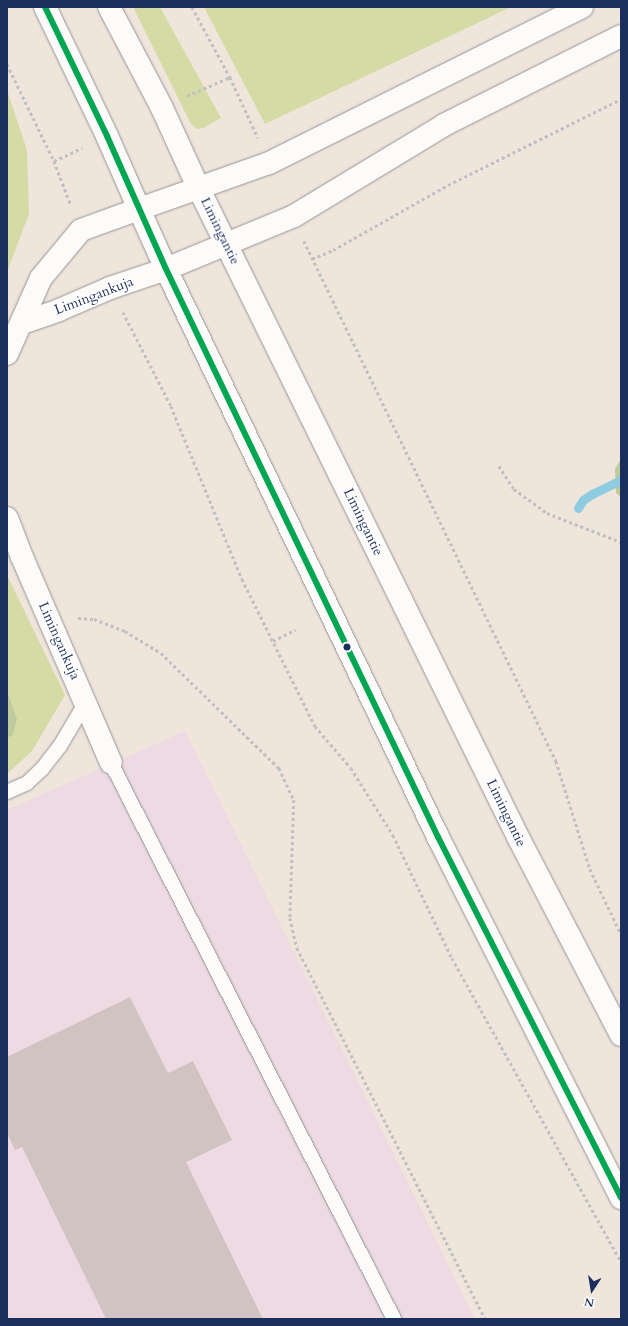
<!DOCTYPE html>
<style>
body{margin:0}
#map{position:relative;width:628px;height:1326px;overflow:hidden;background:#efe5db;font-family:Cardo,serif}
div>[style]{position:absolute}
.built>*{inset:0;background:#eddae3}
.green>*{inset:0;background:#d5dba4}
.forest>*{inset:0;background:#bfcb9c}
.stream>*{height:9px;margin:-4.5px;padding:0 4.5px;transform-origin:4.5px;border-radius:4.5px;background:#8ecde1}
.building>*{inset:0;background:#d2c3c3}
.path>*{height:2.5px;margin-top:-1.25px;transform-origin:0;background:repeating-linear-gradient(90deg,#c0c0c3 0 3px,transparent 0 6px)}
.roads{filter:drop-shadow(0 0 1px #969497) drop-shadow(0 0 1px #969497)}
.lane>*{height:14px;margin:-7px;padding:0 7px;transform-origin:7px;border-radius:7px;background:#fdfbfa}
.street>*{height:22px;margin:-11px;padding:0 11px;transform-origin:11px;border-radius:11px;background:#fdfbfa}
.secondary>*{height:22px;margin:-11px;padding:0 11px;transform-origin:11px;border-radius:11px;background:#fdfbfa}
.primary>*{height:22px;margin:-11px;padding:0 11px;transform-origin:11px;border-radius:11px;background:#fdfbfa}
.bus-1>*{height:6px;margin:-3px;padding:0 3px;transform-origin:3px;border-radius:3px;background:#00a651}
.dots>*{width:11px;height:11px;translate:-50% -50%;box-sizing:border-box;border:2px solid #fff;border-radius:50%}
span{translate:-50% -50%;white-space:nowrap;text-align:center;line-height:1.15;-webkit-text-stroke:3px #fff;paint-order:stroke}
.street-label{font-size:14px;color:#1b2f5e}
.frame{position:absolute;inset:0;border:8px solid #1b2f5e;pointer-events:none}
.north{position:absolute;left:572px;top:1270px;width:40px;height:40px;-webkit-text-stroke:3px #fff;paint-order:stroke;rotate:192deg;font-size:11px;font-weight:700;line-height:16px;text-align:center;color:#1b2f5e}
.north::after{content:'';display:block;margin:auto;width:14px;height:18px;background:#1b2f5e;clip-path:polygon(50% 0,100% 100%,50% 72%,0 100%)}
</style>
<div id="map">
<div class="built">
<i style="clip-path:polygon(185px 731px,475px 1319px,7px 1319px,7px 810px)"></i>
</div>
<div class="green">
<i style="clip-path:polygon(133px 7px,160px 7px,221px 118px,203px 128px,197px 129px,191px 124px)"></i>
<i style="clip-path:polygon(204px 7px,511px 7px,265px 124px)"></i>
<i style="clip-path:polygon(7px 90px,27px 150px,29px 214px,7px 272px)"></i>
<i style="clip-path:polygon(7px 575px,65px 695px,32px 751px,7px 774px,7px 738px,13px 735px,17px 719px,7px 690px)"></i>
</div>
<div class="forest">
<i style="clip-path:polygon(621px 459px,621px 497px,616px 493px,615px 469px)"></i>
<i style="clip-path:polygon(7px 690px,17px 719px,13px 735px,7px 738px)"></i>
</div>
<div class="stream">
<i style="left:578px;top:508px;width:9px;rotate:-58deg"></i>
<i style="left:583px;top:500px;width:11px;rotate:-34deg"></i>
<i style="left:592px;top:494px;width:32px;rotate:-26deg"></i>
</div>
<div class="building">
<i style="clip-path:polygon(130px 997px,168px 1073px,193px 1061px,232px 1140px,186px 1162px,263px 1319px,106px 1319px,22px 1147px,15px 1150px,7px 1133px,7px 1057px)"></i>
</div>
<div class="path">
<i style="left:192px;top:7px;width:80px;rotate:61.5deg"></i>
<i style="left:230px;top:77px;width:67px;rotate:65.3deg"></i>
<i style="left:7px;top:64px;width:108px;rotate:64.1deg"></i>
<i style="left:54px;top:161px;width:47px;rotate:68.9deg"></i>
<i style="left:187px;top:96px;width:47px;rotate:-23.8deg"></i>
<i style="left:54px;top:161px;width:31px;rotate:-25deg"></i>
<i style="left:304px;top:241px;width:578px;rotate:64.14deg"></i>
<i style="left:556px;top:761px;width:113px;rotate:72.5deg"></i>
<i style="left:590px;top:869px;width:72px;rotate:64.5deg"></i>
<i style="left:312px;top:259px;width:23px;rotate:-23deg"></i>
<i style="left:333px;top:250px;width:132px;rotate:-29.5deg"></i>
<i style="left:448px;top:185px;width:193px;rotate:-26.4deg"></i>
<i style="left:123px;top:312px;width:106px;rotate:62.9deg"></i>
<i style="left:171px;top:406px;width:187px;rotate:67.7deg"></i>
<i style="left:242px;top:579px;width:164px;rotate:63.6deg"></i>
<i style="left:315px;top:726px;width:55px;rotate:49.4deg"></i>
<i style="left:351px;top:768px;width:79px;rotate:57.9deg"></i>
<i style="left:393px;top:835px;width:136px;rotate:64.4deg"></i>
<i style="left:452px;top:958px;width:348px;rotate:60.9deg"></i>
<i style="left:499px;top:466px;width:27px;rotate:57deg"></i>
<i style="left:514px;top:489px;width:41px;rotate:36deg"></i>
<i style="left:547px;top:513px;width:79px;rotate:21.4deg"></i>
<i style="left:78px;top:618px;width:16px;rotate:4deg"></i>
<i style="left:94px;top:619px;width:33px;rotate:21deg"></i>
<i style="left:125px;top:631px;width:42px;rotate:31.4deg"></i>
<i style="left:161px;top:653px;width:165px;rotate:44.3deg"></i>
<i style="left:279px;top:768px;width:35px;rotate:65deg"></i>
<i style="left:294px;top:800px;width:118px;rotate:91.9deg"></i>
<i style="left:290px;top:918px;width:31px;rotate:77deg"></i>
<i style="left:297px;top:948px;width:416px;rotate:63.1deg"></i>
<i style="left:273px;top:641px;width:25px;rotate:-27deg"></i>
</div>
<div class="roads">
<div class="lane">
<i style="left:111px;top:763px;width:624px;rotate:63.02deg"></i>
<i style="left:7px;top:792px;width:22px;rotate:-24deg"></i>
<i style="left:27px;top:783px;width:21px;rotate:-43deg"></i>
<i style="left:42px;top:769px;width:29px;rotate:-52deg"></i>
<i style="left:60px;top:746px;width:51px;rotate:-59.4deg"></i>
</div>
<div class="street">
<i style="left:22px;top:323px;width:39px;rotate:-19deg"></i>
<i style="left:59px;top:310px;width:56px;rotate:-23.3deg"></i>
<i style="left:110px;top:288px;width:59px;rotate:-18.7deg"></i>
<i style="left:7px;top:354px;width:83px;rotate:-65.9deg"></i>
<i style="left:41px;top:278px;width:62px;rotate:-50.2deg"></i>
<i style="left:81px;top:230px;width:62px;rotate:-19.9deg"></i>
<i style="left:7px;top:518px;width:42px;rotate:69deg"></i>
<i style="left:22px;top:557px;width:224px;rotate:66.6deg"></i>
</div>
<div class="secondary">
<i style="left:45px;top:7px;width:143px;rotate:64.3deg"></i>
<i style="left:107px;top:136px;width:80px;rotate:66.3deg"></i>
<i style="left:109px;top:7px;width:114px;rotate:62.3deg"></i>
<i style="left:162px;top:108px;width:87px;rotate:65.5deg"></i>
</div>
<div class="primary">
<i style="left:582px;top:7px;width:350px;rotate:153.5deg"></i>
<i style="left:269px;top:163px;width:138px;rotate:160.5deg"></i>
<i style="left:139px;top:209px;width:66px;rotate:65.8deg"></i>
<i style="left:166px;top:269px;width:630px;rotate:64.41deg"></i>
<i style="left:438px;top:837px;width:405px;rotate:63.1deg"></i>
<i style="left:198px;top:187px;width:727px;rotate:63.79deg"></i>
<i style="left:519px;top:839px;width:221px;rotate:62.5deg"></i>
<i style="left:166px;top:269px;width:139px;rotate:-22.5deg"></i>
<i style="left:294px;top:216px;width:175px;rotate:-31.2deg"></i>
<i style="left:444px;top:125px;width:198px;rotate:-26.7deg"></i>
</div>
</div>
<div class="bus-1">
<i style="left:45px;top:7px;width:143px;rotate:64.3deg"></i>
<i style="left:107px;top:136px;width:145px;rotate:66.1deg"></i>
<i style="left:166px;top:269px;width:630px;rotate:64.41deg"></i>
<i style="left:438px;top:837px;width:405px;rotate:63.1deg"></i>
</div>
<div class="dots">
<i style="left:347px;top:647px;background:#1b2f5e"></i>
</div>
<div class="street-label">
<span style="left:220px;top:231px;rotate:64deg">Limingantie</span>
<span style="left:94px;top:296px;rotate:-21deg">Limingankuja</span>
<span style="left:363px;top:522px;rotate:64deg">Limingantie</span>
<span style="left:59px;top:641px;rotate:66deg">Limingankuja</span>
<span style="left:506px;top:813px;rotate:64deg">Limingantie</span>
</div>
<div class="frame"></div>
<div class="north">N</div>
</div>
